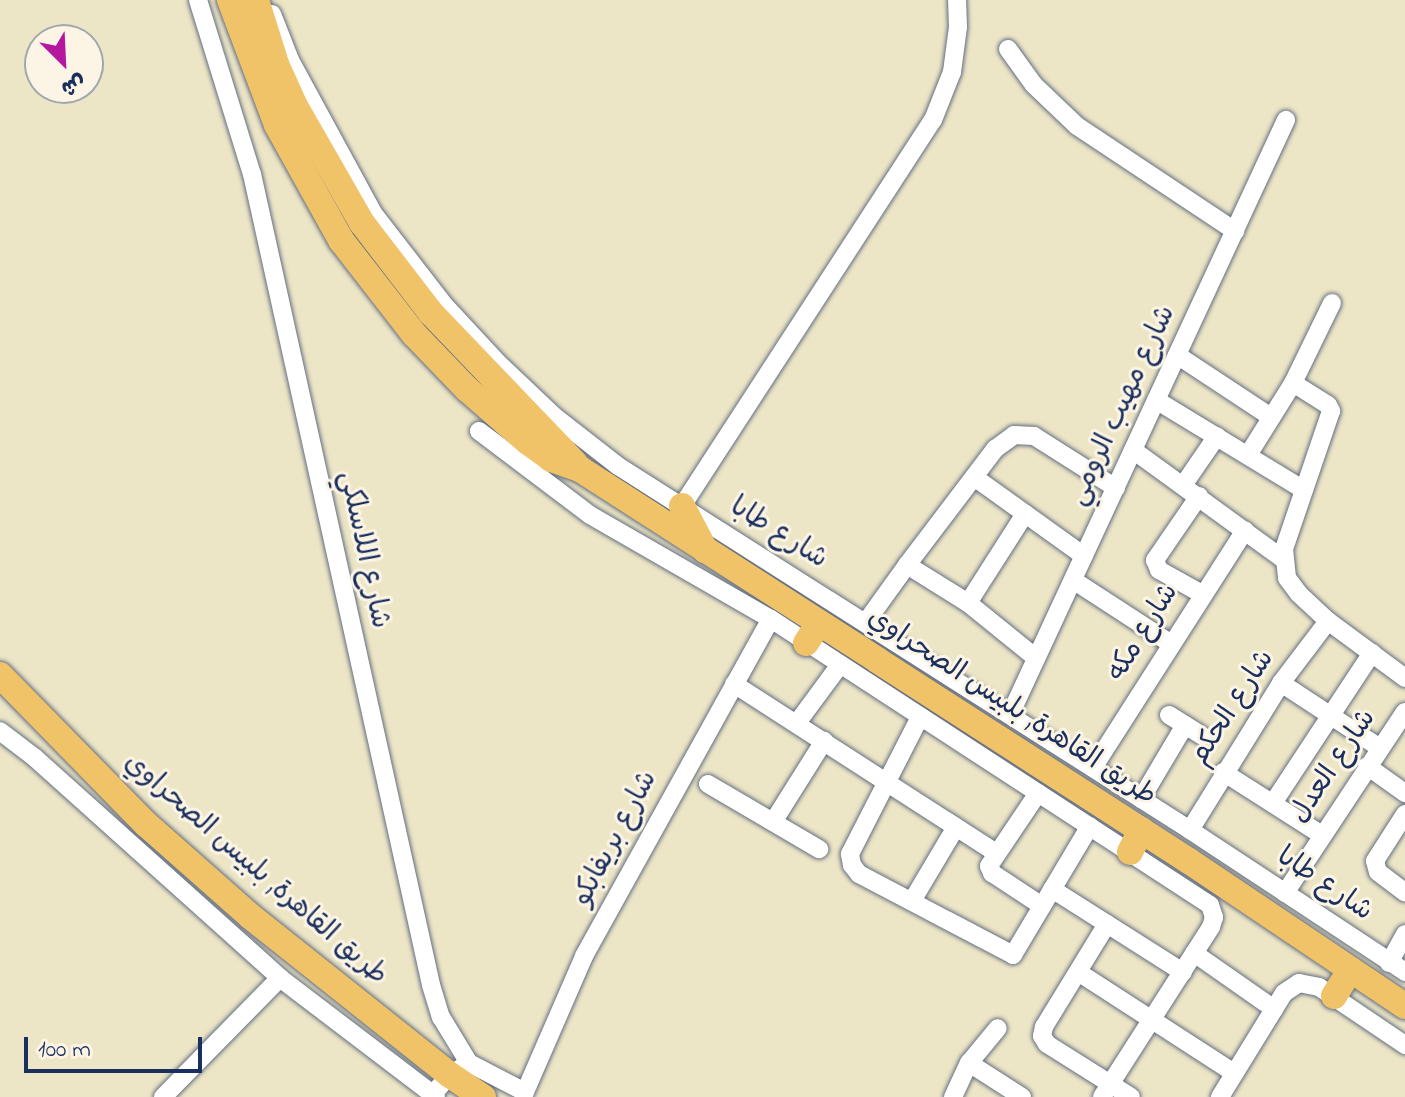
<!DOCTYPE html>
<meta charset="utf-8">
<style>
body{margin:0}
#map{position:relative;width:1405px;height:1097px;overflow:hidden;background:#ede6c6;font-family:"Indie Flower","Playpen Sans Arabic",sans-serif}
div>[style]{position:absolute}
.roads{filter:drop-shadow(0 0 2px #646f82) drop-shadow(0 0 2px #646f82)}
.minor>*{height:18px;margin:-9px;padding:0 9px;transform-origin:9px;border-radius:9px;background:#fff}
.highway>*{height:26px;margin:-13px;padding:0 13px;transform-origin:13px;border-radius:13px;background:#f0c369}
span{translate:-50% -50%;white-space:nowrap;text-align:center;line-height:1.15;-webkit-text-stroke:6px #fcf5e5;paint-order:stroke}
.street-label{font-size:28px;color:#1b2f5e}
.north{position:absolute;left:24px;top:24px;width:80px;height:80px;box-sizing:border-box;background:#fcf5e5;border:2px solid #a2a6af;border-radius:50%;rotate:156deg;font-size:22px;font-weight:700;line-height:32px;text-align:center;color:#1b2f5e}
.north::after{content:'';display:block;margin:auto;width:28px;height:36px;background:#b5179e;clip-path:polygon(50% 0,100% 100%,50% 72%,0 100%)}
.scale{position:absolute;left:24px;top:1037px;width:178px;height:36px;box-sizing:border-box;border:4px solid #1b2f5e;border-top:0;padding-left:10px;font-size:24px;line-height:28px;white-space:nowrap;color:#1b2f5e;-webkit-text-stroke:6px #fcf5e5;paint-order:stroke}
</style>
<div id="map">
<div class="roads">
<div class="minor">
<i style="left:198px;top:0;width:182px;rotate:72.8deg"></i>
<i style="left:252px;top:174px;width:831px;rotate:77.55deg"></i>
<i style="left:431px;top:985px;width:34px;rotate:73deg"></i>
<i style="left:441px;top:1017px;width:54px;rotate:58.7deg"></i>
<i style="left:469px;top:1063px;width:22px;rotate:148deg"></i>
<i style="left:450px;top:1075px;width:25px;rotate:132deg"></i>
<i style="left:272px;top:14px;width:49px;rotate:68.6deg"></i>
<i style="left:290px;top:60px;width:174px;rotate:61.5deg"></i>
<i style="left:373px;top:213px;width:118px;rotate:52.3deg"></i>
<i style="left:445px;top:306px;width:76px;rotate:47.1deg"></i>
<i style="left:497px;top:362px;width:79px;rotate:43.5deg"></i>
<i style="left:554px;top:416px;width:81px;rotate:38deg"></i>
<i style="left:618px;top:466px;width:678px;rotate:32.47deg"></i>
<i style="left:1190px;top:830px;width:258px;rotate:33.4deg"></i>
<i style="left:1008px;top:49px;width:44px;rotate:54.2deg"></i>
<i style="left:1034px;top:85px;width:59px;rotate:43.6deg"></i>
<i style="left:1077px;top:126px;width:190px;rotate:33.6deg"></i>
<i style="left:1177px;top:355px;width:113px;rotate:33.4deg"></i>
<i style="left:1293px;top:383px;width:41px;rotate:32.2deg"></i>
<i style="left:1328px;top:405px;width:7px;rotate:63deg"></i>
<i style="left:1331px;top:411px;width:146px;rotate:108.8deg"></i>
<i style="left:1284px;top:549px;width:29px;rotate:84deg"></i>
<i style="left:1287px;top:578px;width:20px;rotate:53deg"></i>
<i style="left:1299px;top:594px;width:40px;rotate:43deg"></i>
<i style="left:1328px;top:621px;width:96px;rotate:36.5deg"></i>
<i style="left:1156px;top:400px;width:173px;rotate:31.3deg"></i>
<i style="left:479px;top:431px;width:139px;rotate:37.1deg"></i>
<i style="left:590px;top:515px;width:209px;rotate:29.9deg"></i>
<i style="left:771px;top:619px;width:524px;rotate:33.08deg"></i>
<i style="left:1210px;top:905px;width:13px;rotate:72deg"></i>
<i style="left:1214px;top:917px;width:10px;rotate:107deg"></i>
<i style="left:1211px;top:927px;width:202px;rotate:122.7deg"></i>
<i style="left:1133px;top:450px;width:185px;rotate:36deg"></i>
<i style="left:1248px;top:455px;width:85px;rotate:-58deg"></i>
<i style="left:1293px;top:383px;width:89px;rotate:-64deg"></i>
<i style="left:974px;top:477px;width:135px;rotate:35.7deg"></i>
<i style="left:1184px;top:484px;width:58px;rotate:-55.5deg"></i>
<i style="left:1199px;top:496px;width:78px;rotate:124.5deg"></i>
<i style="left:1155px;top:560px;width:11px;rotate:68deg"></i>
<i style="left:1159px;top:570px;width:49px;rotate:29.2deg"></i>
<i style="left:682px;top:506px;width:460px;rotate:-57deg"></i>
<i style="left:933px;top:120px;width:52px;rotate:-68.4deg"></i>
<i style="left:952px;top:72px;width:45px;rotate:-82.4deg"></i>
<i style="left:958px;top:27px;width:27px;rotate:-92deg"></i>
<i style="left:1073px;top:580px;width:116px;rotate:33deg"></i>
<i style="left:968px;top:603px;width:106px;rotate:-57.4deg"></i>
<i style="left:866px;top:622px;width:70px;rotate:-54.3deg"></i>
<i style="left:1036px;top:658px;width:87px;rotate:-141deg"></i>
<i style="left:968px;top:603px;width:72px;rotate:-148.1deg"></i>
<i style="left:907px;top:565px;width:146px;rotate:-52.8deg"></i>
<i style="left:995px;top:449px;width:24px;rotate:-36deg"></i>
<i style="left:1014px;top:435px;width:20px;rotate:3deg"></i>
<i style="left:1034px;top:436px;width:97px;rotate:32.4deg"></i>
<i style="left:1281px;top:683px;width:118px;rotate:33.3deg"></i>
<i style="left:734px;top:684px;width:312px;rotate:32.8deg"></i>
<i style="left:1010px;top:715px;width:656px;rotate:-65.12deg"></i>
<i style="left:1169px;top:715px;width:39px;rotate:32deg"></i>
<i style="left:920px;top:717px;width:154px;rotate:117.1deg"></i>
<i style="left:850px;top:854px;width:11px;rotate:80deg"></i>
<i style="left:852px;top:865px;width:11px;rotate:52deg"></i>
<i style="left:859px;top:874px;width:174px;rotate:27.7deg"></i>
<i style="left:1013px;top:955px;width:150px;rotate:-59.2deg"></i>
<i style="left:797px;top:723px;width:71px;rotate:-53.6deg"></i>
<i style="left:0;top:731px;width:43px;rotate:37.4deg"></i>
<i style="left:34px;top:757px;width:331px;rotate:41.9deg"></i>
<i style="left:280px;top:978px;width:196px;rotate:37.3deg"></i>
<i style="left:1367px;top:766px;width:47px;rotate:35.4deg"></i>
<i style="left:1093px;top:768px;width:282px;rotate:-57.4deg"></i>
<i style="left:1223px;top:772px;width:117px;rotate:32.5deg"></i>
<i style="left:708px;top:784px;width:129px;rotate:30.4deg"></i>
<i style="left:1038px;top:793px;width:88px;rotate:123.9deg"></i>
<i style="left:989px;top:866px;width:8px;rotate:67deg"></i>
<i style="left:992px;top:873px;width:60px;rotate:33.4deg"></i>
<i style="left:1141px;top:799px;width:86px;rotate:-59.3deg"></i>
<i style="left:1273px;top:803px;width:180px;rotate:-56.6deg"></i>
<i style="left:1405px;top:814px;width:56px;rotate:122.6deg"></i>
<i style="left:1375px;top:861px;width:11px;rotate:75deg"></i>
<i style="left:1378px;top:872px;width:34px;rotate:37deg"></i>
<i style="left:773px;top:822px;width:96px;rotate:-57.8deg"></i>
<i style="left:1190px;top:830px;width:173px;rotate:-58.2deg"></i>
<i style="left:1281px;top:683px;width:78px;rotate:-52.8deg"></i>
<i style="left:1052px;top:889px;width:155px;rotate:32.4deg"></i>
<i style="left:1285px;top:893px;width:217px;rotate:-56.5deg"></i>
<i style="left:912px;top:901px;width:86px;rotate:-59.3deg"></i>
<i style="left:1107px;top:924px;width:121px;rotate:121.5deg"></i>
<i style="left:1044px;top:1027px;width:9px;rotate:103deg"></i>
<i style="left:1042px;top:1036px;width:9px;rotate:58deg"></i>
<i style="left:1047px;top:1044px;width:99px;rotate:32.2deg"></i>
<i style="left:1194px;top:953px;width:98px;rotate:35deg"></i>
<i style="left:1389px;top:963px;width:33px;rotate:-61deg"></i>
<i style="left:1078px;top:972px;width:186px;rotate:32.9deg"></i>
<i style="left:469px;top:1063px;width:63px;rotate:27.4deg"></i>
<i style="left:525px;top:1092px;width:148px;rotate:-66.5deg"></i>
<i style="left:584px;top:956px;width:385px;rotate:-61deg"></i>
<i style="left:969px;top:1063px;width:63px;rotate:32.7deg"></i>
<i style="left:163px;top:1097px;width:167px;rotate:-45.5deg"></i>
<i style="left:953px;top:1097px;width:38px;rotate:-65deg"></i>
<i style="left:969px;top:1063px;width:45px;rotate:-50.4deg"></i>
<i style="left:1220px;top:1097px;width:122px;rotate:-58.4deg"></i>
<i style="left:1284px;top:993px;width:18px;rotate:-34deg"></i>
<i style="left:1299px;top:983px;width:20px;rotate:11deg"></i>
<i style="left:1319px;top:987px;width:104px;rotate:34deg"></i>
</div>
<div class="highway">
<i style="left:230px;top:0;width:134px;rotate:69.4deg"></i>
<i style="left:277px;top:125px;width:132px;rotate:60.9deg"></i>
<i style="left:341px;top:240px;width:119px;rotate:52.2deg"></i>
<i style="left:414px;top:334px;width:76px;rotate:46.1deg"></i>
<i style="left:467px;top:389px;width:81px;rotate:41deg"></i>
<i style="left:528px;top:442px;width:29px;rotate:36deg"></i>
<i style="left:551px;top:459px;width:31px;rotate:19deg"></i>
<i style="left:580px;top:469px;width:353px;rotate:32.7deg"></i>
<i style="left:877px;top:660px;width:371px;rotate:32.8deg"></i>
<i style="left:1189px;top:861px;width:260px;rotate:33.9deg"></i>
<i style="left:256px;top:0;width:67px;rotate:72.6deg"></i>
<i style="left:276px;top:64px;width:46px;rotate:65.7deg"></i>
<i style="left:295px;top:106px;width:135px;rotate:60.2deg"></i>
<i style="left:362px;top:223px;width:113px;rotate:52.5deg"></i>
<i style="left:431px;top:313px;width:208px;rotate:46.2deg"></i>
<i style="left:682px;top:506px;width:50px;rotate:62.4deg"></i>
<i style="left:806px;top:643px;width:24px;rotate:-57deg"></i>
<i style="left:0;top:675px;width:209px;rotate:45.6deg"></i>
<i style="left:146px;top:824px;width:139px;rotate:41.5deg"></i>
<i style="left:250px;top:916px;width:256px;rotate:38.5deg"></i>
<i style="left:450px;top:1075px;width:40px;rotate:34deg"></i>
<i style="left:1130px;top:852px;width:25px;rotate:-63deg"></i>
<i style="left:1334px;top:996px;width:31px;rotate:-58deg"></i>
</div>
</div>
<div class="street-label">
<span style="left:1123px;top:406px;rotate:-65deg">شارع مهيب الرومي</span>
<span style="left:778px;top:534px;rotate:32deg">شارع طابا</span>
<span style="left:363px;top:550px;rotate:78deg">شارع اللاسلكي</span>
<span style="left:1144px;top:633px;rotate:-58deg">شارع مكه</span>
<span style="left:1011px;top:708px;rotate:33deg">طريق القاهرة, بلبيس الصحراوي</span>
<span style="left:1233px;top:708px;rotate:-57deg">شارع الحكم</span>
<span style="left:1334px;top:767px;rotate:-56deg">شارع العدل</span>
<span style="left:616px;top:839px;rotate:-62deg">شارع بريفابكو</span>
<span style="left:255px;top:870px;rotate:41deg">طريق القاهرة, بلبيس الصحراوي</span>
<span style="left:1324px;top:885px;rotate:34deg">شارع طابا</span>
</div>
<div class="north">ش</div>
<div class="scale">100 m</div>
</div>
